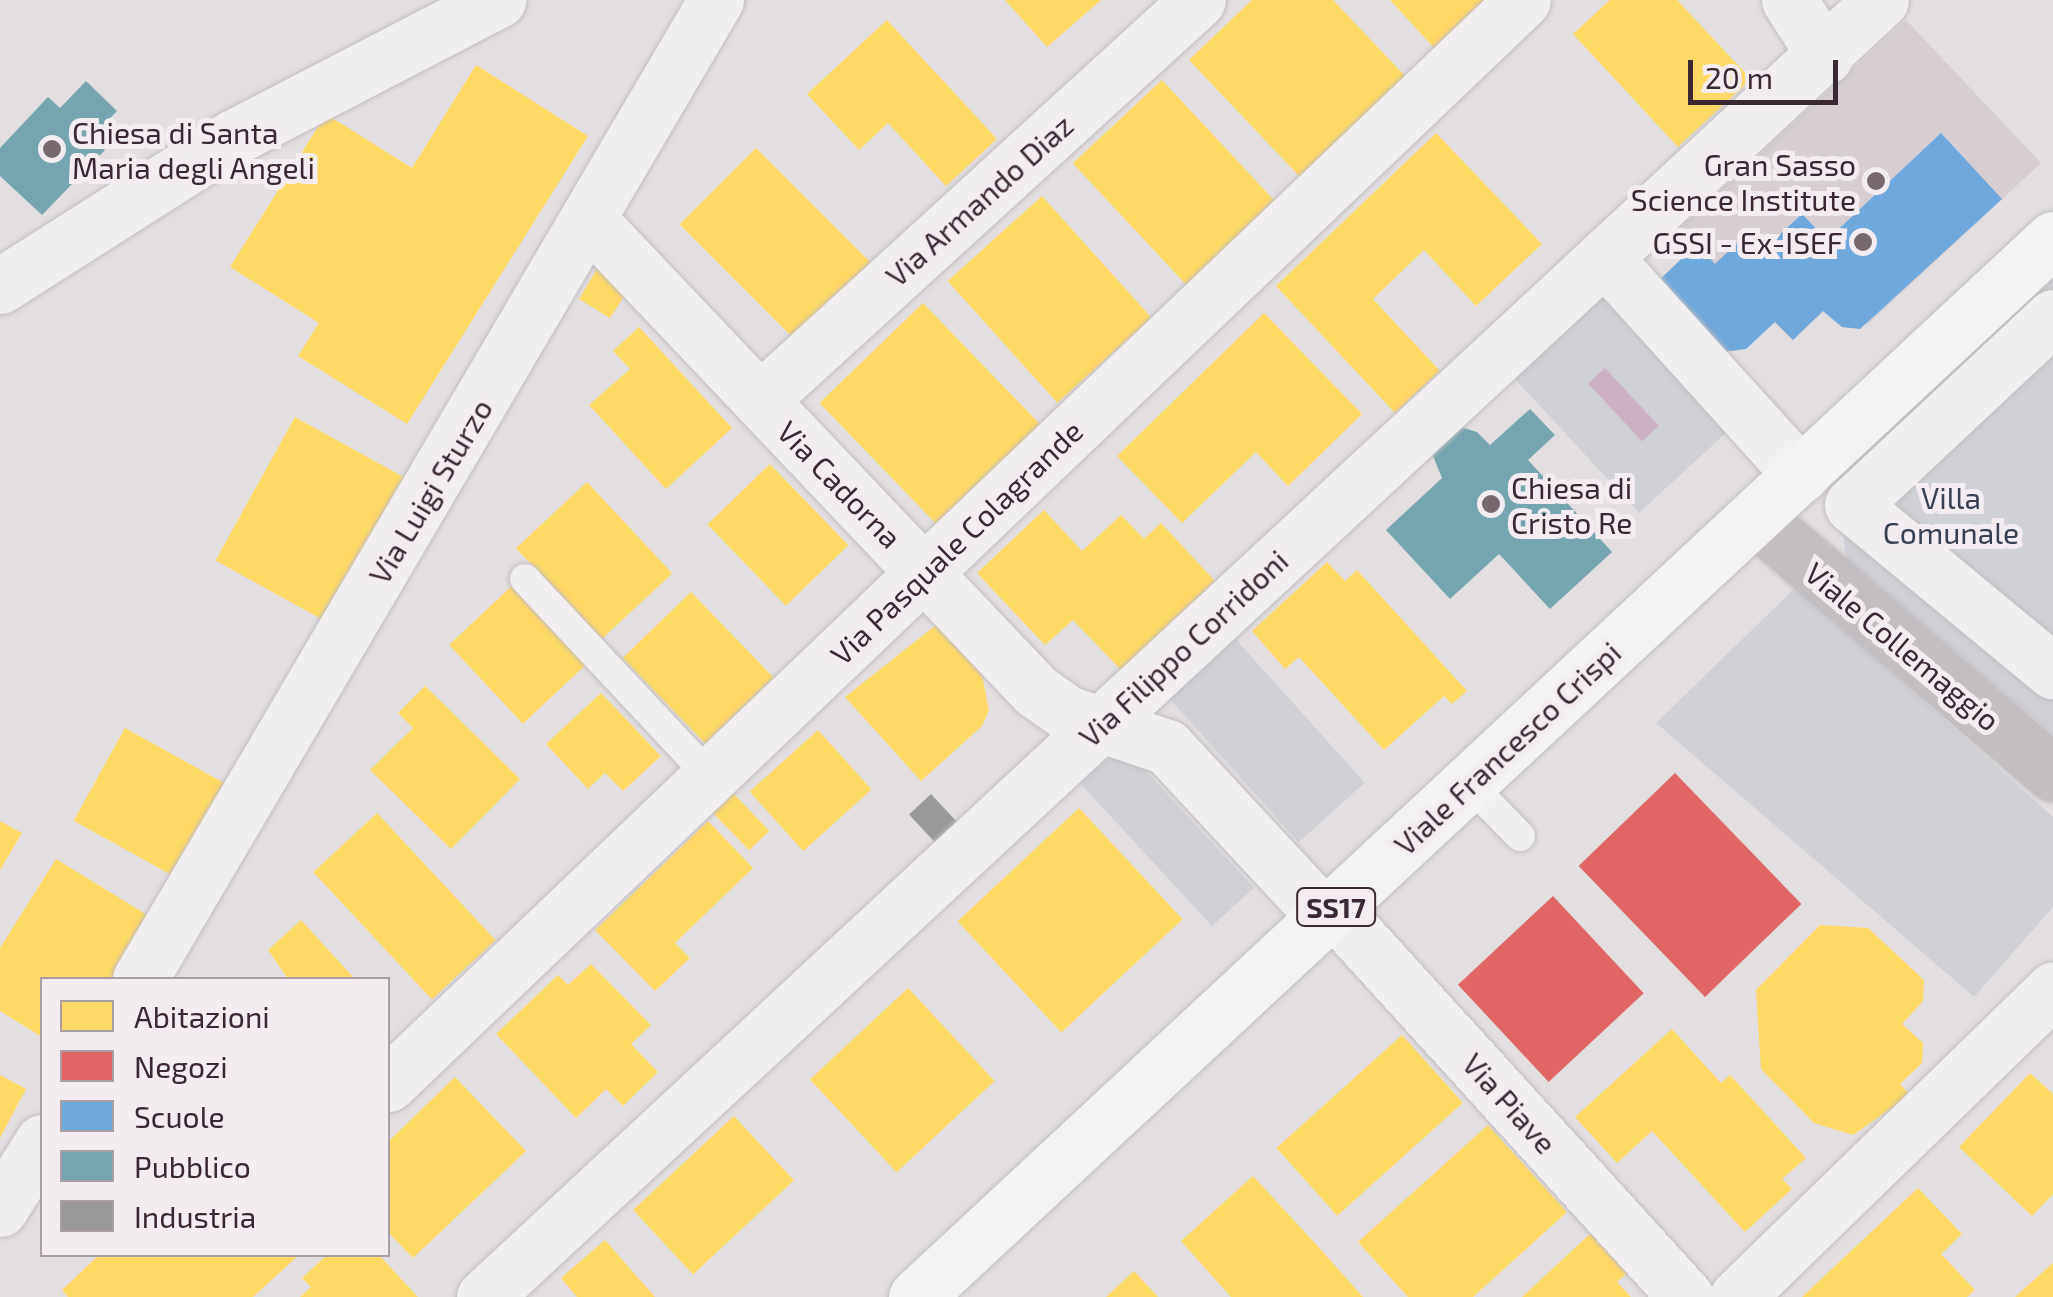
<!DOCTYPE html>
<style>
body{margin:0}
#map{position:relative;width:2053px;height:1297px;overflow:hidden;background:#e3dfe1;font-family:"Exo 2",sans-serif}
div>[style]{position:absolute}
.built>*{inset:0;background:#d6ced1}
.green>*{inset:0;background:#d0d1d7;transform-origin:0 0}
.water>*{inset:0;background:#cbb0c2;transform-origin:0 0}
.homes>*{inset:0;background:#ffd966;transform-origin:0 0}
.shops>*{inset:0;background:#e06666;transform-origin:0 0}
.schools>*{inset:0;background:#6fa8dc}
.public>*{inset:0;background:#76a5af}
.industry>*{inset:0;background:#999;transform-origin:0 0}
.roads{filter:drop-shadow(0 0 2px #bfbcbe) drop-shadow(0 0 2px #bfbcbe)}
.lane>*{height:30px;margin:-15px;padding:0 15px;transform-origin:15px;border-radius:15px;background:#f1eeef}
.street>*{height:55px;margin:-27.5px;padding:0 27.5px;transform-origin:27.5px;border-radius:27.5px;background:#f1eeef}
.secondary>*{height:55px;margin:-27.5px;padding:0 27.5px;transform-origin:27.5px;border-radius:27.5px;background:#c3bec1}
.primary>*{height:55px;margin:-27.5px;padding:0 27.5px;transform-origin:27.5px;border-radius:27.5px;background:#f4f3f4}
.dots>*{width:28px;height:28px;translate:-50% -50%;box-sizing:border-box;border:5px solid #f3ecf0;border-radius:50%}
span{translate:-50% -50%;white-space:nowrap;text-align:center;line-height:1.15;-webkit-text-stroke:10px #f3ecf0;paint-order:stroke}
.shield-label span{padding:2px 8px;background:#f3ecf0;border:2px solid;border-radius:8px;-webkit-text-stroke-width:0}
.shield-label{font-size:28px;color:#3a2932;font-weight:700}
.poi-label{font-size:30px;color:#3a2932}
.left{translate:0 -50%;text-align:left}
.right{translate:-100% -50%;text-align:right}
.street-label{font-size:30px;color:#3a2932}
.park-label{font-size:30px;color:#384154}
.legend{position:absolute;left:40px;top:977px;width:350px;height:280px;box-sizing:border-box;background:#f3ecf0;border:2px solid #a99ea4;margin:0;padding:12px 18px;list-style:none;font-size:30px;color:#3a2932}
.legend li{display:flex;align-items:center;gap:20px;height:50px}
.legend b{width:50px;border:2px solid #a99ea4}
.scale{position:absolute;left:1688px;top:60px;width:150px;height:45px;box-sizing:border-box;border:5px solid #3a2932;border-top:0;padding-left:12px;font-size:30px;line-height:35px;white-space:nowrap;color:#3a2932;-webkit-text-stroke:8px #f3ecf0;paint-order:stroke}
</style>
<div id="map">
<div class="built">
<i style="clip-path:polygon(1906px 20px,2041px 163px,1868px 324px,1842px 327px,1823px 312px,1793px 340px,1774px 322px,1746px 349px,1722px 352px,1655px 284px,1697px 245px,1681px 227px)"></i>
</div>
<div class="green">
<i style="clip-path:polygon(2053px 278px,2053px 734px,1846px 559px,1837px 480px)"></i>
<i style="clip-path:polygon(evenodd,1603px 297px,1727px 432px,1639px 513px,1515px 379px,1603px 297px,1605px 369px,1658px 425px,1642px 441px,1589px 385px,1605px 369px)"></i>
<i style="clip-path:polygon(1796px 587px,2053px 817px,2053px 907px,1974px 997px,1656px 723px)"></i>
<i style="left:1231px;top:634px;width:200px;height:89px;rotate:48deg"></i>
<i style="clip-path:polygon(1123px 759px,1143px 768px,1254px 888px,1212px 926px,1077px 780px,1105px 760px)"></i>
</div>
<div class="water">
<i style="left:1605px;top:368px;width:79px;height:23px;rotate:47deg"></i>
</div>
<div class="homes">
<i style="clip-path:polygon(1005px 0,1101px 0,1047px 47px)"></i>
<i style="clip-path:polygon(1252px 0,1333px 0,1408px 79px,1302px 179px,1189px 60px)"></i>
<i style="clip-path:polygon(1390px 0,1493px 0,1437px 51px)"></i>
<i style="clip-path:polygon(1610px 0,1677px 0,1751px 79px,1678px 147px,1573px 34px)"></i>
<i style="clip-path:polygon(887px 20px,997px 139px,946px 186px,888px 123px,859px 150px,807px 94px)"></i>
<i style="clip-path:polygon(476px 65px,588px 136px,407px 424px,298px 356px,319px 323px,230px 267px,326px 114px,412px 168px)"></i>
<i style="left:1162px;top:80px;width:172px;height:122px;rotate:47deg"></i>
<i style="clip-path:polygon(1436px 133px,1542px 244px,1476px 306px,1424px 250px,1373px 299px,1440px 371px,1395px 413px,1276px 286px)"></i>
<i style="left:756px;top:148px;width:163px;height:108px;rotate:45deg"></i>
<i style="left:1042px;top:196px;width:164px;height:127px;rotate:48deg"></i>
<i style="clip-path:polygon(602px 261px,630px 287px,610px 318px,579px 299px)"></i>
<i style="left:923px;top:303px;width:169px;height:144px;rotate:46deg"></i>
<i style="clip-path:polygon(1264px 313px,1362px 414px,1288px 486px,1256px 452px,1182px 523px,1117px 456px)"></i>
<i style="clip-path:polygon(639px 327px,732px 428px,666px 489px,589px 405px,630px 369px,613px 351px)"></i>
<i style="left:295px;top:417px;width:124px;height:164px;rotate:29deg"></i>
<i style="left:770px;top:464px;width:113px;height:87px;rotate:46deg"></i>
<i style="left:587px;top:482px;width:125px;height:97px;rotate:47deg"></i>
<i style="clip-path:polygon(1044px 510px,1082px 551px,1121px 515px,1144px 539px,1161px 523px,1215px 581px,1121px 670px,1073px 620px,1045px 645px,977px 573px)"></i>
<i style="clip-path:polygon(1327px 562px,1345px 581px,1357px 570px,1467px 691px,1452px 704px,1444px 696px,1384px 750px,1299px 657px,1285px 669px,1252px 631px)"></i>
<i style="left:512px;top:586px;width:108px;height:86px;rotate:47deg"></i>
<i style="left:691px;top:592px;width:119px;height:95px;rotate:46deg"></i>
<i style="clip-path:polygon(936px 625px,982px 675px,989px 710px,982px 726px,921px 781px,845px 697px)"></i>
<i style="clip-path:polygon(425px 686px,520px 779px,451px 849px,370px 770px,413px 728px,398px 713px)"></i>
<i style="clip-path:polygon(601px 693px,661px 756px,623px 791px,605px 773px,588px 789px,546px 744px)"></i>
<i style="left:125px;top:728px;width:118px;height:106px;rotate:29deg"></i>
<i style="left:818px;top:730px;width:80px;height:92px;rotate:48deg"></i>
<i style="left:727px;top:787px;width:61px;height:28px;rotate:46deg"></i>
<i style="left:1079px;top:808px;width:152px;height:166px;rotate:47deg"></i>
<i style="left:377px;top:813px;width:174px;height:87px;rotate:47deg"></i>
<i style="clip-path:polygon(0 821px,22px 833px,0 870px)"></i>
<i style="clip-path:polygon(708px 821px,753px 868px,675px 943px,690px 958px,655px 991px,595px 930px)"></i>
<i style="clip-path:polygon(56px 859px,152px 918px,114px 979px,42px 979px,42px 1037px,0 1011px,0 948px)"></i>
<i style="clip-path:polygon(301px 920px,355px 979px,288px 979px,268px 950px)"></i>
<i style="clip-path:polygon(1820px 925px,1868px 928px,1924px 980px,1923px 1001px,1902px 1024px,1923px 1043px,1922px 1063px,1900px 1084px,1910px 1095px,1853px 1135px,1814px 1123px,1761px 1069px,1756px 990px)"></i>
<i style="clip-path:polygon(591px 964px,651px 1025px,631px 1044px,658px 1072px,623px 1106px,606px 1089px,576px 1118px,496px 1034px,558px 975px,568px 985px)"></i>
<i style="left:908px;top:988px;width:127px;height:134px;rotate:47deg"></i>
<i style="clip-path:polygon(1672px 1029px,1721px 1083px,1730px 1075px,1806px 1158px,1782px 1179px,1792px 1189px,1745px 1232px,1652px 1131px,1617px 1163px,1575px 1117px)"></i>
<i style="left:1402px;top:1035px;width:91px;height:169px;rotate:48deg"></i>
<i style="clip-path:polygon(2030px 1073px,2053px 1094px,2053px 1194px,2032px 1216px,1959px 1147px)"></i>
<i style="clip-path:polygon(0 1075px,26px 1089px,0 1138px)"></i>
<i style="clip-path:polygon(455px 1077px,526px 1151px,413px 1258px,388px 1232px,388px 1142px)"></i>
<i style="left:734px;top:1116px;width:88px;height:138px;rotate:47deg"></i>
<i style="clip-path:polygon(1488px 1125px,1567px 1212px,1473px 1297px,1408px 1297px,1358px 1242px)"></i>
<i style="clip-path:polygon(1253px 1176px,1314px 1242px,1363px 1297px,1231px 1297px,1181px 1241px)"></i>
<i style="clip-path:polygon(1918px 1188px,1962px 1234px,1941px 1254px,1975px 1290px,1967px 1297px,1802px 1297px)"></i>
<i style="clip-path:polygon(1590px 1234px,1627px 1273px,1617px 1282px,1631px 1297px,1522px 1297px)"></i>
<i style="clip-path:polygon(605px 1240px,655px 1297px,577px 1297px,561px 1278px)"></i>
<i style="clip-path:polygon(100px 1254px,300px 1254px,253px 1297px,68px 1297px,62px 1290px)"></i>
<i style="clip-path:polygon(328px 1254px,378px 1254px,418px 1297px,300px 1297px,311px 1287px,302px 1278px)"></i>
<i style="clip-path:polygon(2053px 1263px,2053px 1297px,2015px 1297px)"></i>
<i style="clip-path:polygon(1134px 1271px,1158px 1297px,1106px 1297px)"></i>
</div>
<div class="shops">
<i style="left:1675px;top:773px;width:182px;height:134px;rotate:46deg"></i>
<i style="left:1553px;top:896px;width:133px;height:130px;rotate:47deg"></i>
</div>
<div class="schools">
<i style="clip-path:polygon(1941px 133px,2002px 199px,1860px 329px,1842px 327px,1823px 311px,1793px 340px,1775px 322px,1746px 349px,1722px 352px,1655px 284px,1697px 244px,1715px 264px,1752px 229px,1768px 245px,1802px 214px,1827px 240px)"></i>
</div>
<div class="public">
<i style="clip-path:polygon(86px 81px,117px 111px,92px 137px,105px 150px,42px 215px,0 176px,0 148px,48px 97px,60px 108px)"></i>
<i style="clip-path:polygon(1530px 409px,1555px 435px,1528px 460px,1612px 552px,1550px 609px,1499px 554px,1450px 599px,1386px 530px,1442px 478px,1431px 451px,1457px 426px,1477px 432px,1490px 445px)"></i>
</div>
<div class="industry">
<i style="left:931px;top:794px;width:44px;height:30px;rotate:47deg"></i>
</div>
<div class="roads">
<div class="lane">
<i style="left:525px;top:579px;width:271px;rotate:46.9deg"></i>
<i style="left:1469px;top:784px;width:73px;rotate:45.6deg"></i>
</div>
<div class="street">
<i style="left:1789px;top:0;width:67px;rotate:57.3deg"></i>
<i style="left:590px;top:221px;width:648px;rotate:46.5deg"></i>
<i style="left:1036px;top:691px;width:38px;rotate:35deg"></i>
<i style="left:1067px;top:713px;width:106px;rotate:18.8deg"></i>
<i style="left:1167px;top:747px;width:232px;rotate:47.1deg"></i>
<i style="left:1604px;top:257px;width:294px;rotate:47.9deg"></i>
<i style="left:0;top:286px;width:275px;rotate:-32.5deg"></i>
<i style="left:232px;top:138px;width:300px;rotate:-27.4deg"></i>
<i style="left:2053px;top:317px;width:275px;rotate:136.9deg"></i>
<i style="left:1852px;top:505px;width:261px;rotate:39.6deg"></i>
<i style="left:760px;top:400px;width:593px;rotate:-42.4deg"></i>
<i style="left:1333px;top:909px;width:525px;rotate:47.7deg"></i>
<i style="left:140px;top:979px;width:1136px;rotate:-59.53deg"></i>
<i style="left:388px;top:1084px;width:1569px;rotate:-43.68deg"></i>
<i style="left:0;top:1209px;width:79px;rotate:-57.9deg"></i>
<i style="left:484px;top:1297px;width:1906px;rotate:-42.87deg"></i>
<i style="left:1737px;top:1297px;width:441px;rotate:-44.2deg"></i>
</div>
<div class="secondary">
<i style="left:1755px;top:517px;width:393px;rotate:40.7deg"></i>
</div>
<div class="primary">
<i style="left:916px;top:1297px;width:1553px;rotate:-42.94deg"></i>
</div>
</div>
<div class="dots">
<i style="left:52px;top:149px;background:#75696f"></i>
<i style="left:1876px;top:181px;background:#75696f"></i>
<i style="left:1863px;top:242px;background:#75696f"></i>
<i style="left:1491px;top:504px;background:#75696f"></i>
</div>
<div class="shield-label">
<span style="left:1336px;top:907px">SS17</span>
</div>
<div class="poi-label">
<span class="left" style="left:72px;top:149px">Chiesa di Santa<br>Maria degli Angeli</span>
<span class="right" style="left:1856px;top:181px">Gran Sasso<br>Science Institute</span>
<span class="right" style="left:1843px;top:242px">GSSI - Ex-ISEF</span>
<span class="left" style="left:1511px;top:504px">Chiesa di<br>Cristo Re</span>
</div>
<div class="street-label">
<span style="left:979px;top:200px;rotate:-42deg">Via Armando Diaz</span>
<span style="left:840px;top:484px;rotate:46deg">Via Cadorna</span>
<span style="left:430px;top:491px;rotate:-59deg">Via Luigi Sturzo</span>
<span style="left:956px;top:542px;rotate:-44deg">Via Pasquale Colagrande</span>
<span style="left:1903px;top:646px;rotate:40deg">Viale Collemaggio</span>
<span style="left:1183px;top:648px;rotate:-43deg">Via Filippo Corridoni</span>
<span style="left:1507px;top:748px;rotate:-43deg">Viale Francesco Crispi</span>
<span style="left:1510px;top:1103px;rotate:48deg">Via Piave</span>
</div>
<div class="park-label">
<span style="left:1951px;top:514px">Villa<br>Comunale</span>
</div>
<ul class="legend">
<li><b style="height:28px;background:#ffd966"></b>Abitazioni</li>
<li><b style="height:28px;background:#e06666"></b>Negozi</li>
<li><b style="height:28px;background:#6fa8dc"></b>Scuole</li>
<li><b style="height:28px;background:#76a5af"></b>Pubblico</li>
<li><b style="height:28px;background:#999"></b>Industria</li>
</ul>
<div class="scale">20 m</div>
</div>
